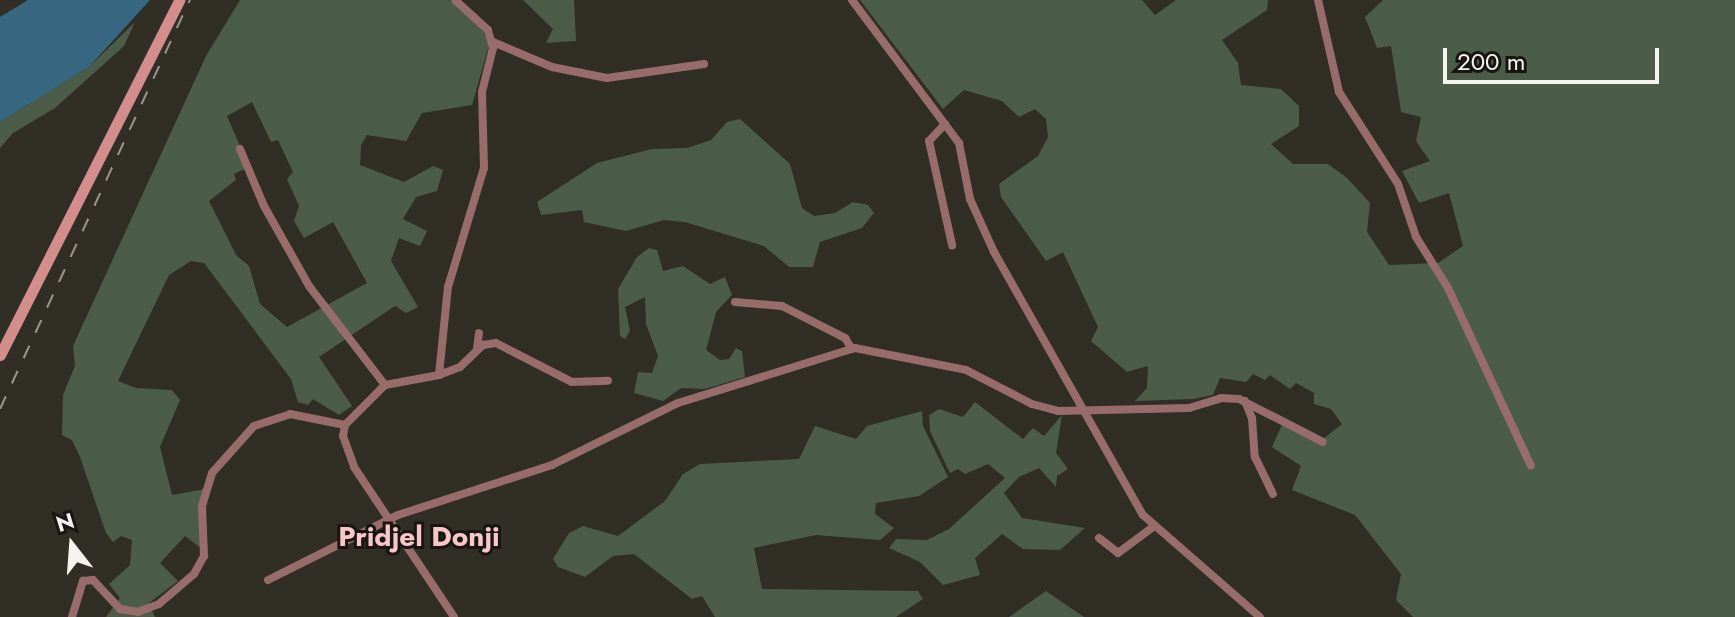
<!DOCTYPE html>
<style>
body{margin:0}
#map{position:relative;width:1735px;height:617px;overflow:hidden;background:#312e25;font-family:Jost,sans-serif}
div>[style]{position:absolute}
.green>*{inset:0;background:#4b5d48}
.water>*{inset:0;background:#386881}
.minor>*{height:8px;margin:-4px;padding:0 4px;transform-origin:4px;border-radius:4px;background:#976c6b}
.secondary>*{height:11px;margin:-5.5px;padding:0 5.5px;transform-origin:5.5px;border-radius:5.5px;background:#d38e8c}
.rail>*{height:2px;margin-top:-1px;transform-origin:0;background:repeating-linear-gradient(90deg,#98968e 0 14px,transparent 0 28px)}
span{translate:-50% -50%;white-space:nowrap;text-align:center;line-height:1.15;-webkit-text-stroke:6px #171612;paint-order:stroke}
.quarter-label{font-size:28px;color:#fac6c9;font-weight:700}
.north{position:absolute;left:32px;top:505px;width:80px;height:80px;-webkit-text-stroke:6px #171612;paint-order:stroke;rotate:343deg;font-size:22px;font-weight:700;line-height:32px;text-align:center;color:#f5f3ed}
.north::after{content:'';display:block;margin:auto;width:28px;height:36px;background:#f5f3ed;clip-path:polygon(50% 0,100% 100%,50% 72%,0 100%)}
.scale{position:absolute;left:1443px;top:48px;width:216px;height:36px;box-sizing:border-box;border:4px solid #f5f3ed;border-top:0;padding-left:10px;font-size:24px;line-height:28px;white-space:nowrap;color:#f5f3ed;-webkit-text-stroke:6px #171612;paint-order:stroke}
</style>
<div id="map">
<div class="green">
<i style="clip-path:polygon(evenodd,240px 0,449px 0,483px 30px,489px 45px,472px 105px,422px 113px,406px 141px,367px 135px,361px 145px,360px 165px,404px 182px,433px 166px,443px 170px,437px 191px,416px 197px,403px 219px,427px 231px,420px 246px,399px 238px,391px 261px,418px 307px,406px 313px,395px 306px,319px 357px,352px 406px,339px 415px,313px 399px,308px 405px,298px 402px,291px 379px,204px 263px,191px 261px,169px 275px,118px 381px,136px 388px,172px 390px,180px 400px,160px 447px,172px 495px,205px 489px,202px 549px,185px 536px,160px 563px,178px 581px,149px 603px,155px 617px,106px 617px,120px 598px,109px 584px,130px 565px,132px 540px,121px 536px,113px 542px,106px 533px,80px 457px,72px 440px,62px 435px,63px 395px,75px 366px,73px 346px,206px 56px,240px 0,252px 102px,271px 142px,278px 140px,293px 172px,287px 179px,299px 206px,294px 221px,304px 238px,333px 222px,367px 283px,287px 327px,260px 304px,249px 266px,236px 255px,209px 201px,236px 180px,234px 174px,249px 167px,227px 116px,252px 102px)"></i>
<i style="clip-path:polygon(523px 0,574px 0,576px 41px,546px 43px,553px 29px)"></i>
<i style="clip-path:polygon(860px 0,1142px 0,1155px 15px,1176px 0,1268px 0,1267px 10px,1222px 40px,1238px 63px,1241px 85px,1281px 89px,1299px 106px,1299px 126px,1271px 144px,1293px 164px,1328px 164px,1347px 178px,1370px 203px,1367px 232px,1389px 265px,1438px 263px,1463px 246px,1449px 193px,1419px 203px,1402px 171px,1430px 161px,1416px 141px,1421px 117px,1401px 112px,1391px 46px,1377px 48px,1365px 17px,1383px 0,1735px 0,1735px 617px,1413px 617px,1396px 600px,1401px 574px,1355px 515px,1292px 490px,1301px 466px,1272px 447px,1284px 420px,1323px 439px,1342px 424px,1331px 409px,1314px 404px,1314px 393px,1296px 383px,1290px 389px,1270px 375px,1265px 380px,1253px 374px,1246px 382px,1220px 378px,1213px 395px,1193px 399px,1135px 401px,1147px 388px,1148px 366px,1127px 372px,1091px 341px,1098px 327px,1063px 252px,1046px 261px,1001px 197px,999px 184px,1038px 156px,1048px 137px,1046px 119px,1035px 109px,1019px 117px,1002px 101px,964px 90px,943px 109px)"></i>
<i style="clip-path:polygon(135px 22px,124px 46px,55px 108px,13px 133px,0 148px,0 122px,89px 67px)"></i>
<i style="clip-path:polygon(740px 119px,790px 164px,802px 208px,814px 216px,835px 213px,853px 202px,868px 205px,874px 213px,862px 228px,820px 242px,813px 267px,789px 267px,764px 246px,685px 222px,664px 220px,626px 231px,584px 222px,582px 210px,541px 215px,537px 202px,597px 163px,652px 149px,687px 148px,711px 140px,727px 122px)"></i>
<i style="clip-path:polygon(649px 248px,657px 250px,663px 271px,683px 266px,710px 284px,725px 277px,732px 295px,716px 312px,706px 350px,720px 360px,729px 359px,736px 348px,742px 351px,745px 377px,705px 389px,681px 388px,663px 401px,634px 393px,638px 372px,652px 373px,658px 356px,646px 324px,645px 297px,625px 307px,630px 331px,625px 339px,620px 336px,618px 289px,637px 257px)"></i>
<i style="clip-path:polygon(975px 402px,1023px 439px,1033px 428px,1044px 436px,1062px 415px,1056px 453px,1068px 469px,1057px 476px,1056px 487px,1039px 468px,1019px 477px,1004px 493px,1022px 518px,1085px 528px,1060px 550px,1023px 549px,1002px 534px,975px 558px,980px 575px,943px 585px,920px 562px,889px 548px,896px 539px,927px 540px,949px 529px,1005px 478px,988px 464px,965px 474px,958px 469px,950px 473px,930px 431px,929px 415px,939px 409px,963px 417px)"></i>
<i style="clip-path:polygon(922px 411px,923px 426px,948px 477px,919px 496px,876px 503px,875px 514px,894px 528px,880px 540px,816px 535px,754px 548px,762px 589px,918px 591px,923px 599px,896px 617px,715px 617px,702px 596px,692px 599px,634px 554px,613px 556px,585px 577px,558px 567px,553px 559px,569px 533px,583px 526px,618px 536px,665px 501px,683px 474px,700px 464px,799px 459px,815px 426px,856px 439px,867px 426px)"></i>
<i style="clip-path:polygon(1046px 591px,1084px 617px,1009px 617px)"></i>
</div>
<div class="water">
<i style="clip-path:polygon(28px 0,150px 0,89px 67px,0 122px,0 17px)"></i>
</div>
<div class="minor">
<i style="left:852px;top:0;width:179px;rotate:53.2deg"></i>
<i style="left:959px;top:143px;width:57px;rotate:78.9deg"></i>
<i style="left:970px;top:199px;width:58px;rotate:65.6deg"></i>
<i style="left:994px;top:252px;width:302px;rotate:60.5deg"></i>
<i style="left:1143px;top:515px;width:155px;rotate:41.1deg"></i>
<i style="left:1318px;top:0;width:94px;rotate:77.1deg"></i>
<i style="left:1339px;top:92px;width:109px;rotate:57.3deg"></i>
<i style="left:1398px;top:184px;width:56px;rotate:71.2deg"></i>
<i style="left:1416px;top:237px;width:60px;rotate:57.9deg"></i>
<i style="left:1448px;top:288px;width:196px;rotate:65deg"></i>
<i style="left:493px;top:42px;width:64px;rotate:23deg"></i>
<i style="left:552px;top:67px;width:56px;rotate:11.3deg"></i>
<i style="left:607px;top:78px;width:98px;rotate:-8.2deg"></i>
<i style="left:945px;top:124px;width:23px;rotate:133deg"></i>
<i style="left:929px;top:141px;width:107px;rotate:77.5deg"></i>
<i style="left:240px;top:149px;width:62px;rotate:67.2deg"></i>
<i style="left:264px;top:206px;width:92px;rotate:60.6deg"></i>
<i style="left:309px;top:286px;width:125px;rotate:52.5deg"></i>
<i style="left:735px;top:302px;width:47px;rotate:4.9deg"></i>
<i style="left:782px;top:306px;width:71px;rotate:26.9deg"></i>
<i style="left:845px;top:338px;width:13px;rotate:58deg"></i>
<i style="left:477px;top:349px;width:16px;rotate:-83deg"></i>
<i style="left:439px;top:375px;width:22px;rotate:-21deg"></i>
<i style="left:460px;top:367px;width:32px;rotate:-44deg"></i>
<i style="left:483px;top:345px;width:13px;rotate:-9deg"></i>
<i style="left:496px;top:343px;width:85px;rotate:27.2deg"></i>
<i style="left:572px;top:382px;width:36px;rotate:-2deg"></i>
<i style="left:1245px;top:401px;width:18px;rotate:68deg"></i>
<i style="left:1252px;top:418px;width:39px;rotate:86deg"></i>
<i style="left:1255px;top:457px;width:41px;rotate:64.1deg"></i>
<i style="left:345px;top:425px;width:11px;rotate:100deg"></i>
<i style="left:343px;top:436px;width:33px;rotate:70deg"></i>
<i style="left:354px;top:467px;width:180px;rotate:56.3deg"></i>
<i style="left:1099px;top:538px;width:24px;rotate:38deg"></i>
<i style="left:1118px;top:553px;width:44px;rotate:-36.6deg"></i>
<i style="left:268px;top:580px;width:145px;rotate:-26.6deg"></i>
<i style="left:398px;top:515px;width:162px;rotate:-18deg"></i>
<i style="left:552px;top:465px;width:140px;rotate:-26.2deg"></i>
<i style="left:678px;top:403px;width:185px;rotate:-17.3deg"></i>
<i style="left:855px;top:348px;width:113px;rotate:11.2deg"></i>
<i style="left:966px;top:370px;width:74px;rotate:27.3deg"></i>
<i style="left:1032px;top:404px;width:27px;rotate:15deg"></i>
<i style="left:1058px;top:411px;width:131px;rotate:-1.3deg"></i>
<i style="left:1189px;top:408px;width:34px;rotate:-17deg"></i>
<i style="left:1221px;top:398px;width:18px;rotate:3deg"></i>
<i style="left:1239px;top:399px;width:94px;rotate:27.1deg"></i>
<i style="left:72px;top:617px;width:38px;rotate:-73deg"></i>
<i style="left:83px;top:581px;width:10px;rotate:-6deg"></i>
<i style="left:93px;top:580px;width:40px;rotate:47deg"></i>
<i style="left:120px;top:609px;width:18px;rotate:9deg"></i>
<i style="left:138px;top:612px;width:22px;rotate:-21deg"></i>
<i style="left:159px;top:604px;width:46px;rotate:-40.6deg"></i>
<i style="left:194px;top:574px;width:21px;rotate:-61deg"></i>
<i style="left:204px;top:556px;width:50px;rotate:-92.3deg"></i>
<i style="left:202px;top:506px;width:34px;rotate:-73deg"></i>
<i style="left:212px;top:473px;width:63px;rotate:-48.2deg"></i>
<i style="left:254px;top:426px;width:38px;rotate:-18deg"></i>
<i style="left:290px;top:414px;width:56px;rotate:11.3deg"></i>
<i style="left:345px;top:425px;width:57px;rotate:-45deg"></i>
<i style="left:385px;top:385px;width:55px;rotate:-10.5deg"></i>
<i style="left:439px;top:375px;width:88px;rotate:-84.2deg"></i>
<i style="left:448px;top:287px;width:124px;rotate:-73.2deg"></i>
<i style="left:484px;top:168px;width:76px;rotate:-91.5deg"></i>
<i style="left:482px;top:92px;width:45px;rotate:-76deg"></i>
<i style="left:493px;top:48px;width:19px;rotate:-106deg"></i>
<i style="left:488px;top:30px;width:45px;rotate:-137.7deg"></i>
</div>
<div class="secondary">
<i style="left:0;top:355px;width:398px;rotate:-63.2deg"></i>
</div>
<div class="rail">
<i style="left:0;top:409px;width:451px;rotate:-65.1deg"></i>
</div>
<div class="quarter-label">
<span style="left:419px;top:537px">Pridjel Donji</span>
</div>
<div class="north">N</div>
<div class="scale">200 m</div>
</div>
